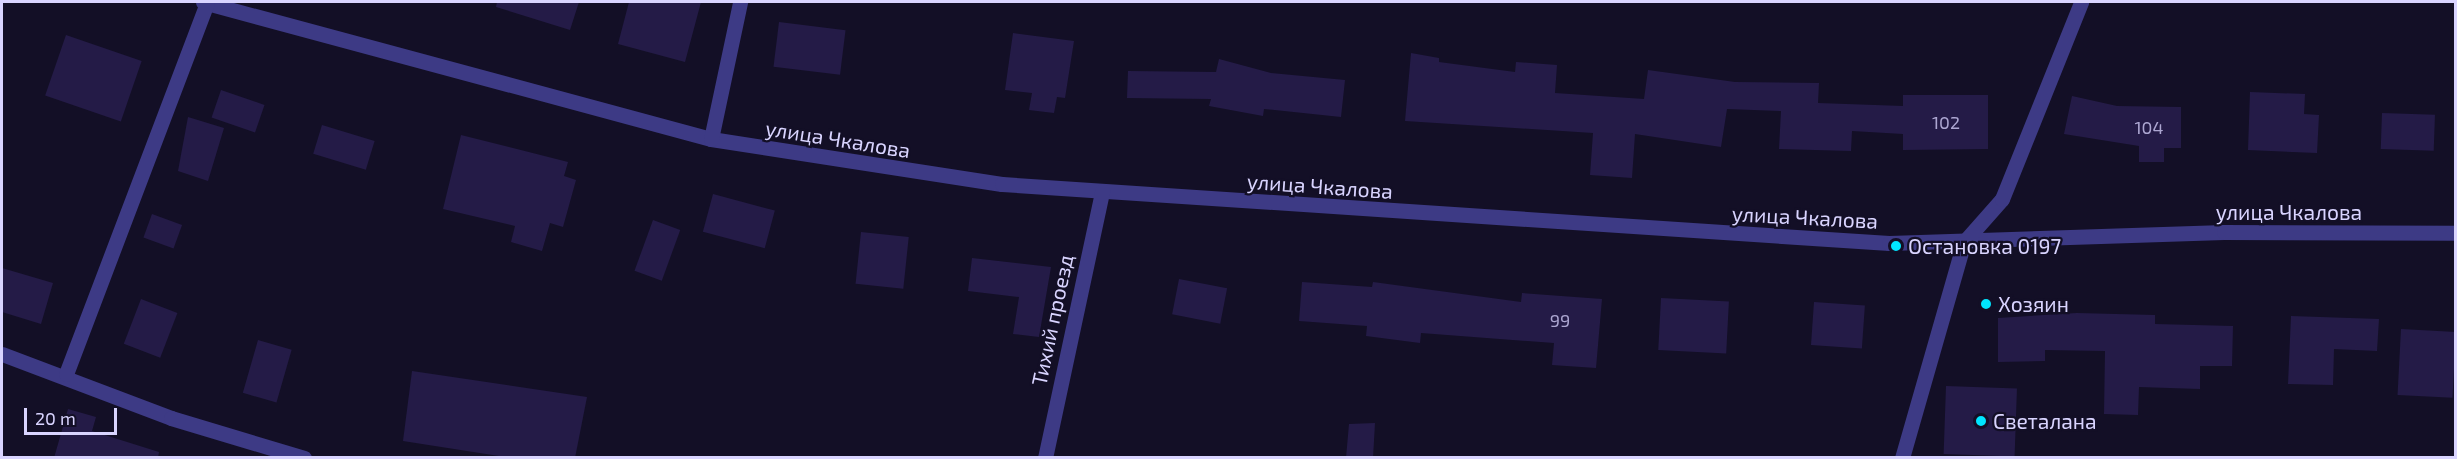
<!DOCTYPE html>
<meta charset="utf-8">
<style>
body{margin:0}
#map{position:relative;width:2457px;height:459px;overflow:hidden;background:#130f26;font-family:"Exo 2",sans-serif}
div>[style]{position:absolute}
.building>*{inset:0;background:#241b47;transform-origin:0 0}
.minor>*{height:15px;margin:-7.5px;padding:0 7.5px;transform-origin:7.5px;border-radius:7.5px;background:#3d3a85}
.dots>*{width:16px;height:16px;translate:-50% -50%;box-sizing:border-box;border:3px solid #130f26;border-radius:50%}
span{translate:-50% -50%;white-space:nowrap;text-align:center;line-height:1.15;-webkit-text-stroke:4.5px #130f26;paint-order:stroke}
.number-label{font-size:18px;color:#aca6d1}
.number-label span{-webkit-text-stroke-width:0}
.street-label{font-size:21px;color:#d9d4ff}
.poi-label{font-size:21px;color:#d9d4ff}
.left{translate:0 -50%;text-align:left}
.frame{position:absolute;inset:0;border:3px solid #d9d4ff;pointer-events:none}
.scale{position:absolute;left:24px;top:408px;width:93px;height:27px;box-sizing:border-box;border:3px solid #d9d4ff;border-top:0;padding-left:8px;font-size:18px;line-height:21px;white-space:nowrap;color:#d9d4ff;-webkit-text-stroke:4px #130f26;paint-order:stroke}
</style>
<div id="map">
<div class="building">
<i style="clip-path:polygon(497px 2px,579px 2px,570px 30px,496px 7px)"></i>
<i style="clip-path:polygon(629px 2px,701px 2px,685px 62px,618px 44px)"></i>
<i style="left:779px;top:22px;width:67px;height:45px;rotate:7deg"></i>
<i style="clip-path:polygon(1013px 33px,1074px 41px,1065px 98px,1057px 97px,1054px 113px,1029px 110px,1032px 93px,1005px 90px)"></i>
<i style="left:66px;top:35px;width:80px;height:64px;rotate:19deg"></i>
<i style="clip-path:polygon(1411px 53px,1439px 58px,1439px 62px,1515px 72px,1516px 62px,1557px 65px,1555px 93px,1644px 99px,1648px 70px,1735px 82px,1819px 83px,1818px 103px,1903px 106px,1903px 95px,1988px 95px,1988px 149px,1903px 150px,1903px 134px,1852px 131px,1851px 151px,1779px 149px,1781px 111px,1727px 109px,1721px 147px,1635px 134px,1632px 178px,1590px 175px,1593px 133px,1405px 121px)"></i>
<i style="clip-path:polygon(1219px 59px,1271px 73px,1345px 80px,1341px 117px,1264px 109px,1263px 116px,1209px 106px,1211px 99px,1127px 98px,1128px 71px,1216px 72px)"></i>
<i style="left:221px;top:90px;width:46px;height:29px;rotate:19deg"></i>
<i style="clip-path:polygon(2250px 92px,2305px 94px,2304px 114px,2319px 115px,2317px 153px,2248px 150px)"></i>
<i style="clip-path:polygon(2072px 96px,2117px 106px,2181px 107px,2181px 148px,2164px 148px,2164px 162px,2139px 162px,2139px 146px,2064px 134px)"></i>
<i style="left:2382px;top:113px;width:53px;height:36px;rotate:2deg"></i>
<i style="clip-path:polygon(188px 117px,224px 128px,208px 181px,178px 171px)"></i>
<i style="left:322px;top:125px;width:55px;height:30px;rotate:17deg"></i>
<i style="clip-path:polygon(461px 135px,568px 162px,564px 176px,576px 180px,563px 227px,550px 223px,542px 251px,511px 242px,515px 226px,443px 209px)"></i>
<i style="left:713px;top:194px;width:64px;height:39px;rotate:15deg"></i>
<i style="left:152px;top:214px;width:32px;height:25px;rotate:20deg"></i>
<i style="left:653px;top:220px;width:29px;height:54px;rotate:20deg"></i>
<i style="left:861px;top:232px;width:48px;height:52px;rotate:6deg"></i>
<i style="clip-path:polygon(972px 258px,1051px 267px,1039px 337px,1013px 334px,1019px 297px,968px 291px)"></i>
<i style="clip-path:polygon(2px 268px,53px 283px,41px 324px,2px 312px)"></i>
<i style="left:1179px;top:279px;width:49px;height:36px;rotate:11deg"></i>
<i style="clip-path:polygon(1302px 282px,1372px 287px,1373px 282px,1521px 302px,1522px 293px,1602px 299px,1596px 368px,1552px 365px,1554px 343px,1421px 333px,1420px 343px,1366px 336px,1367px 326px,1299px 321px)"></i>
<i style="left:1661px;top:298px;width:68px;height:52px;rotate:3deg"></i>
<i style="left:141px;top:299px;width:39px;height:48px;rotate:21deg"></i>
<i style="left:1814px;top:302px;width:51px;height:43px;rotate:4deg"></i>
<i style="clip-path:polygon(2077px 313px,2155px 315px,2155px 324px,2233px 326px,2232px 366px,2200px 366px,2200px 389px,2139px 387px,2138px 415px,2104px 414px,2105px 351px,2045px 350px,2045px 361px,1998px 362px,1998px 318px)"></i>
<i style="clip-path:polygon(2291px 316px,2379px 319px,2377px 351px,2334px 349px,2333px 385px,2288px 384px)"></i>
<i style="left:2401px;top:329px;width:55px;height:66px;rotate:3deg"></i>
<i style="left:258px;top:340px;width:35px;height:55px;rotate:16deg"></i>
<i style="clip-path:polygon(412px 371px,587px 397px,575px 458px,512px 458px,403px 441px)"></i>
<i style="left:1946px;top:386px;width:71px;height:68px;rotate:2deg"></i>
<i style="clip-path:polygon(68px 409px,96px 417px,92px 431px,159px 452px,158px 458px,54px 458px)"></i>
<i style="clip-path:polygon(1375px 423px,1373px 458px,1346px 458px,1349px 424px)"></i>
</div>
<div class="minor">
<i style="left:203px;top:2px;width:526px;rotate:15.09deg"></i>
<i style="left:711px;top:139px;width:294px;rotate:8.8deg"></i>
<i style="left:1002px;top:184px;width:889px;rotate:3.81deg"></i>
<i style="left:1889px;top:243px;width:335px;rotate:-1.9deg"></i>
<i style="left:2224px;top:232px;width:232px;rotate:0.2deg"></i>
<i style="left:711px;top:139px;width:140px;rotate:-78deg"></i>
<i style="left:2px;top:354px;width:181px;rotate:20.7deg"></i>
<i style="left:171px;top:418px;width:139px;rotate:16.7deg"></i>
<i style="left:66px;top:374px;width:397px;rotate:-69.2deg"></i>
<i style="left:1045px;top:458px;width:273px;rotate:-77.9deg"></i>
<i style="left:1902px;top:458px;width:225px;rotate:-74deg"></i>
<i style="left:1964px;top:242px;width:57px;rotate:-48.5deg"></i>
<i style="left:2002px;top:199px;width:212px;rotate:-68.1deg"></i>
</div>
<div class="dots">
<i style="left:1896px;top:246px;background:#00e5ff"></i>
<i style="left:1986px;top:304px;background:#00e5ff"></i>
<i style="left:1981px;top:421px;background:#00e5ff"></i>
</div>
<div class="number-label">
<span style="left:1946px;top:122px">102</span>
<span style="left:2149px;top:127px">104</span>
<span style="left:1560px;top:320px">99</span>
</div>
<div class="street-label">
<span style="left:838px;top:139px;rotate:9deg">улица Чкалова</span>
<span style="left:1320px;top:186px;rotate:4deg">улица Чкалова</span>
<span style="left:2289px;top:212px">улица Чкалова</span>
<span style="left:1805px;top:217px;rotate:3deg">улица Чкалова</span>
<span style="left:1052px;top:320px;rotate:-78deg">Тихий проезд</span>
</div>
<div class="poi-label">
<span class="left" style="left:1908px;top:246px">Остановка 0197</span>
<span class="left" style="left:1998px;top:304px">Хозяин</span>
<span class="left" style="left:1993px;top:421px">Светалана</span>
</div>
<div class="frame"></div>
<div class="scale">20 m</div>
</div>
